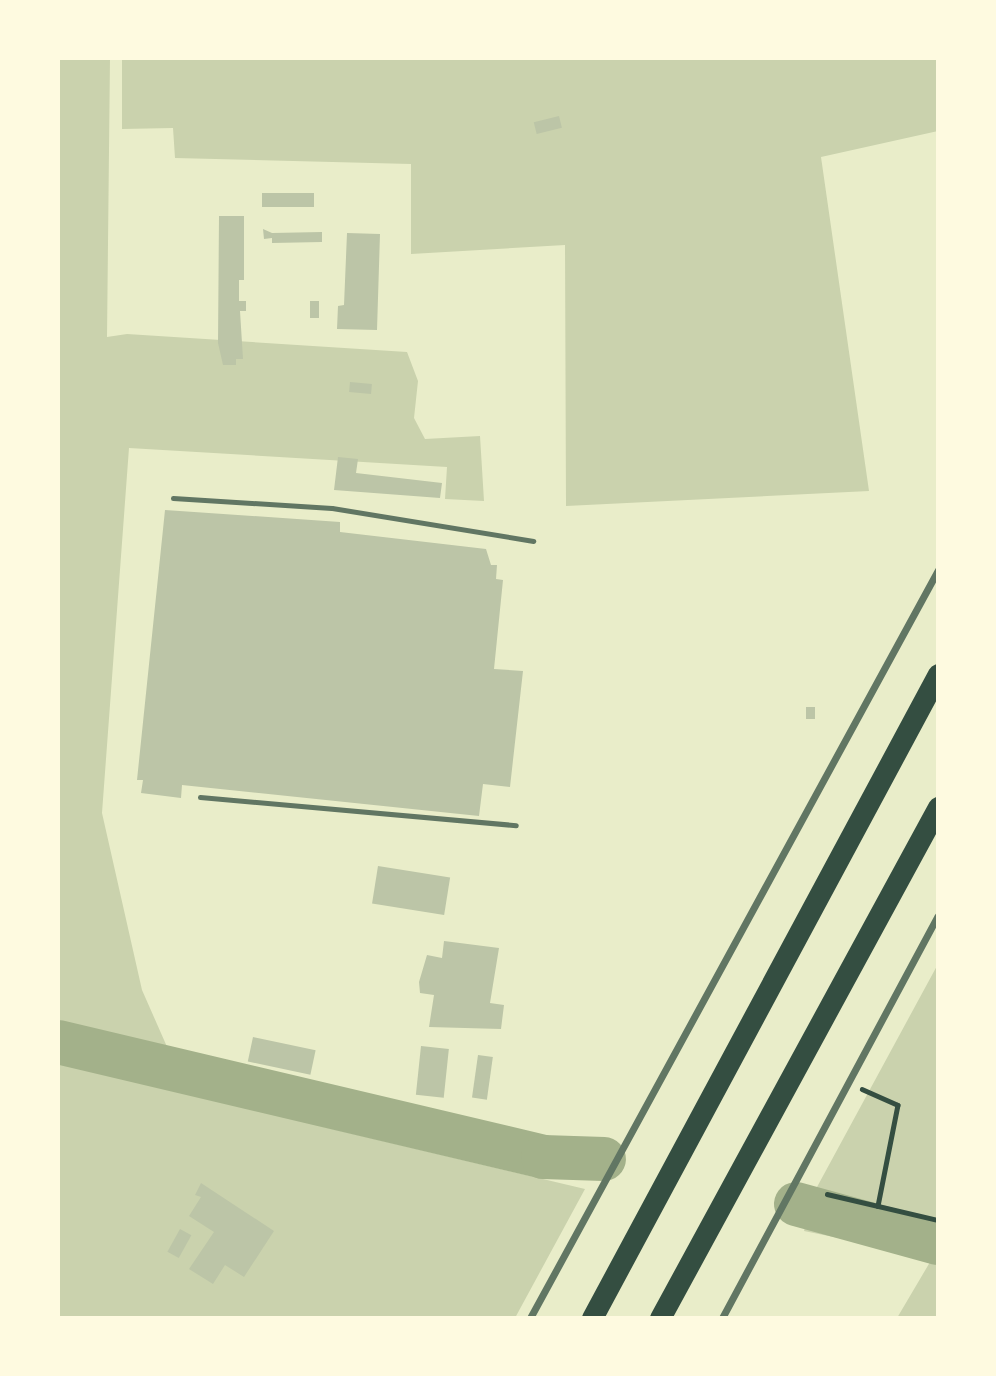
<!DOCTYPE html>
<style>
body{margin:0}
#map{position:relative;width:996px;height:1376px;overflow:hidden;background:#e9edc9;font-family:Manrope,sans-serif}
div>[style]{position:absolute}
.green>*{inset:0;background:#cad2ad}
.river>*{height:44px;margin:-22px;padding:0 22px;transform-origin:22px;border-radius:22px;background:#a3b18a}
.building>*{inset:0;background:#bcc5a7;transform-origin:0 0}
.path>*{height:4.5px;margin:-2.25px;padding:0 2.25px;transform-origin:2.25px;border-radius:2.25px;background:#344e41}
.service>*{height:5px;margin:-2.5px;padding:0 2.5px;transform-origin:2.5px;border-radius:2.5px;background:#617663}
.minor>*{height:7px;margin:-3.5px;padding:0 3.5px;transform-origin:3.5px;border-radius:3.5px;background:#617663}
.motorway>*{height:21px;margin:-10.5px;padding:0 10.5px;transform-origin:10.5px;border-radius:10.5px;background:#344e41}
span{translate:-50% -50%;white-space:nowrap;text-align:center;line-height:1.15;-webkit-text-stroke:5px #fefae0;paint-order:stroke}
.frame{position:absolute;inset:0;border:60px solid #fefae0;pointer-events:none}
</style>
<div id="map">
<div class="green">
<i style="clip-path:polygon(58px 58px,110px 58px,107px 337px,127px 334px,407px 352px,418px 381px,414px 418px,425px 439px,480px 436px,484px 501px,445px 499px,447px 467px,129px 448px,102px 813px,142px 990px,168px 1049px,203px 1091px,320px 1126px,585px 1189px,515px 1318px,58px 1318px)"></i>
<i style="clip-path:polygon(122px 58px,938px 58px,938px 131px,821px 157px,869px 491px,566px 506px,565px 245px,411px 254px,411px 164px,175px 158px,173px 128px,122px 129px)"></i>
<i style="clip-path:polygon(938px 964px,938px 1318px,897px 1318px,933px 1257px,804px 1231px,817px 1187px)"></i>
</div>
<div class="river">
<i style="left:58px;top:1042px;width:498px;rotate:13.3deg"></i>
<i style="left:543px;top:1157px;width:61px;rotate:1.9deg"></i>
<i style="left:796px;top:1204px;width:147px;rotate:15.4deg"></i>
</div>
<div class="building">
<i style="left:559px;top:116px;width:12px;height:26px;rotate:76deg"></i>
<i style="left:262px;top:193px;width:52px;height:14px"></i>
<i style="clip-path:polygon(219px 216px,244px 216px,244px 280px,239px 280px,239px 301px,246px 301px,246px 311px,240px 311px,243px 359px,236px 359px,236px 365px,223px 365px,218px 343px)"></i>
<i style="clip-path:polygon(263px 229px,272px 233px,322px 232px,322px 242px,272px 243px,272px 238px,264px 239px)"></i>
<i style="clip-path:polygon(347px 233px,380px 234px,377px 330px,337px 329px,338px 306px,344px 305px)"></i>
<i style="left:310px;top:301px;width:9px;height:17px"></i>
<i style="left:350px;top:382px;width:22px;height:10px;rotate:5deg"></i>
<i style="clip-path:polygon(338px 457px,358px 459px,356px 473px,442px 483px,440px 498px,334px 490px)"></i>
<i style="clip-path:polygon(165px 510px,340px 522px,340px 532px,486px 549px,491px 565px,497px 565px,496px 579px,503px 580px,494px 669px,523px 671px,510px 787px,483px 784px,479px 816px,182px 785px,181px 798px,141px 793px,143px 780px,137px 780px)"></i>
<i style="left:806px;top:707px;width:9px;height:12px"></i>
<i style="left:378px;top:866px;width:73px;height:38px;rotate:9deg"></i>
<i style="clip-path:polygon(444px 941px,499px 948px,490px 1003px,504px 1005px,501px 1029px,429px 1027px,434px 995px,420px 993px,419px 982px,427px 955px,442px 958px)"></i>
<i style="left:253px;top:1037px;width:64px;height:25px;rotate:12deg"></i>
<i style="left:421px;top:1046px;width:28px;height:49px;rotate:6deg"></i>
<i style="left:478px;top:1055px;width:15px;height:43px;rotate:8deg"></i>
<i style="clip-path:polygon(201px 1183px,274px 1231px,244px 1277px,225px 1265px,213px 1284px,189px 1269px,214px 1232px,189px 1216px,201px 1197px,195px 1195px)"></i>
<i style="left:180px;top:1229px;width:13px;height:26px;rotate:29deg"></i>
</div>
<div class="path">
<i style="left:862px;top:1089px;width:39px;rotate:24deg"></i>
<i style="left:898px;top:1105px;width:103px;rotate:101.2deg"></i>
<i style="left:827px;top:1194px;width:114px;rotate:13.2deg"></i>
</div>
<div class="service">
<i style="left:173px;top:498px;width:159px;rotate:3.6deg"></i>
<i style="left:332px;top:508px;width:204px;rotate:9.3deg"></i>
<i style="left:200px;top:797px;width:317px;rotate:5.1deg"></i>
</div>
<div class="minor">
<i style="left:530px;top:1318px;width:852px;rotate:-61.39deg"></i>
<i style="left:722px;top:1318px;width:456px;rotate:-61.8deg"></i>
</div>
<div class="motorway">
<i style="left:592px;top:1318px;width:731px;rotate:-61.75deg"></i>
<i style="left:660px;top:1318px;width:582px;rotate:-61.45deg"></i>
</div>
<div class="frame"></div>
</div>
